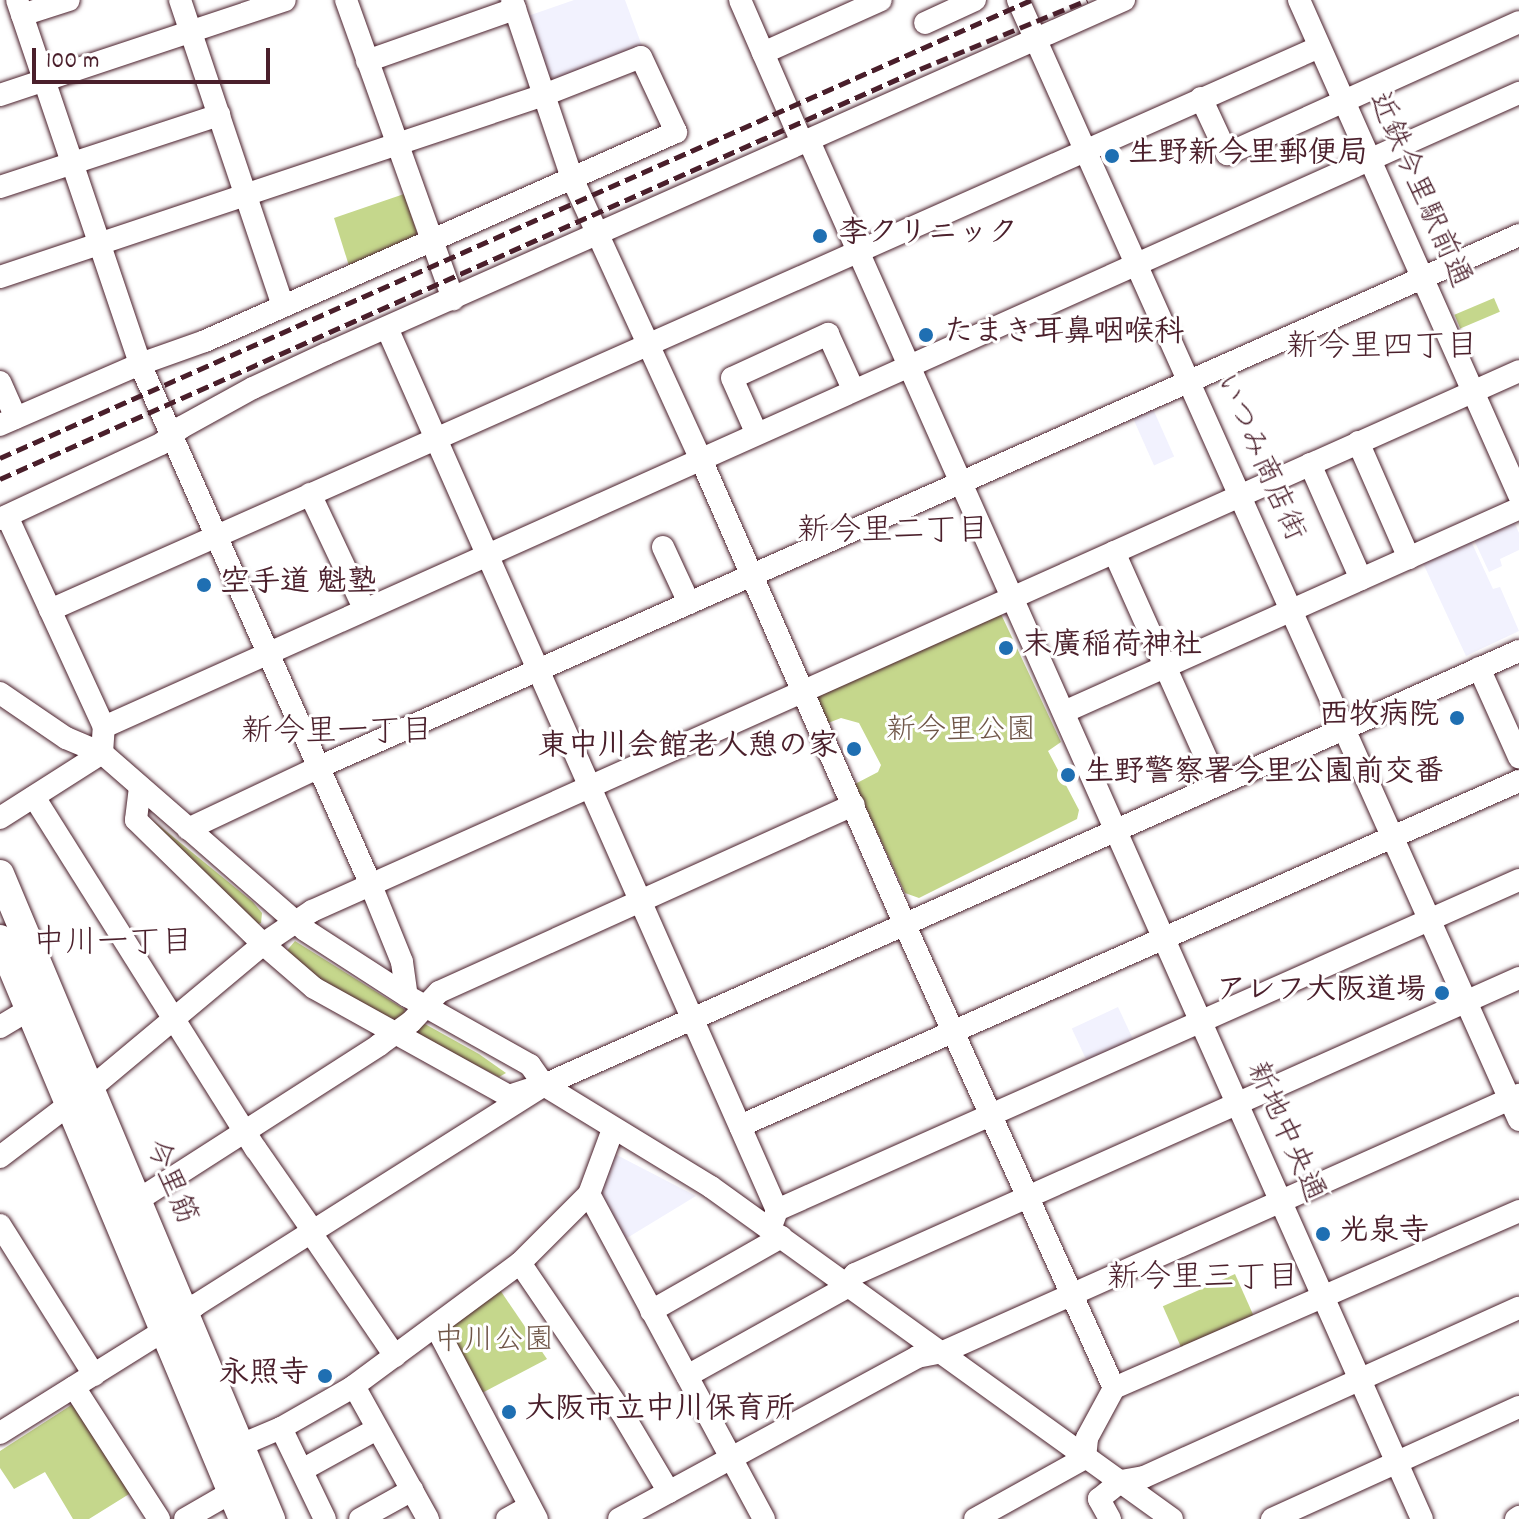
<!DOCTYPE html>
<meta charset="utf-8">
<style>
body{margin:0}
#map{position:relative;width:1519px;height:1519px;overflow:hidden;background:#fff;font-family:Dekko,"Klee One",sans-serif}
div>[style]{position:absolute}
.built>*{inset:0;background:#f2f2fe;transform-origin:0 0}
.green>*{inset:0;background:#c5d78c;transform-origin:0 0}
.roads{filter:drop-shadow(0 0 2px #4a1f2b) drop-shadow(0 0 2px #4a1f2b)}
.minor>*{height:22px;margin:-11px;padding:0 11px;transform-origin:11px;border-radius:11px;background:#fff}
.major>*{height:28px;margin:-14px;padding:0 14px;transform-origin:14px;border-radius:14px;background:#fff}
.rail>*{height:5px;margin-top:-2.5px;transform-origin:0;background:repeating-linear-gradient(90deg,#4a1f2b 0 12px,transparent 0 18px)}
.dots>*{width:22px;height:22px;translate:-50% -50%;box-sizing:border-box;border:4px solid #fff;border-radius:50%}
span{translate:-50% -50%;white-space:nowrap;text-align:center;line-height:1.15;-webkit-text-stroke:6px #fff;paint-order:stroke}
.poi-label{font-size:30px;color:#4a1f2b;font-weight:700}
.left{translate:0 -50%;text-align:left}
.right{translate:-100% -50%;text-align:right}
.street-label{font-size:30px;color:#4a1f2b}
.park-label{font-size:30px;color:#6f5648}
.neighbourhood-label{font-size:32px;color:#4a1f2b}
.scale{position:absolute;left:32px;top:48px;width:238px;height:36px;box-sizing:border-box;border:4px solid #4a1f2b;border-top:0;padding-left:10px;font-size:24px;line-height:28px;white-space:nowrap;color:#4a1f2b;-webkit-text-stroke:6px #fff;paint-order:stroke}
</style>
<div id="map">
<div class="built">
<i style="clip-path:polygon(574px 0,625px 0,642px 46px,555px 79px,545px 72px,525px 17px)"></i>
<i style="left:1153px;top:409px;width:52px;height:22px;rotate:66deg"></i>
<i style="clip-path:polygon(1514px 521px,1519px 533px,1519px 550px,1500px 559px,1502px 566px,1489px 572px,1474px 540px)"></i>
<i style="clip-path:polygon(1470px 539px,1493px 589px,1500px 587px,1519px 631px,1466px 656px,1422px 561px)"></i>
<i style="left:1118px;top:1007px;width:38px;height:51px;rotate:65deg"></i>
<i style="clip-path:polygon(611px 1152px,696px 1196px,622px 1241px,596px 1198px)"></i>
</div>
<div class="green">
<i style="clip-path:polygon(404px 194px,417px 233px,414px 239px,350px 269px,334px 218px)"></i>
<i style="left:1494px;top:298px;width:15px;height:43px;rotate:67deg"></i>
<i style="clip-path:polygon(1000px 612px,1061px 742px,1048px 751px,1079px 810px,1077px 819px,919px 898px,905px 893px,855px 784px,878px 772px,881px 765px,859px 723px,841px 718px,828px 723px,817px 697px)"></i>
<i style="clip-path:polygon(150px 818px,253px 902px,262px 913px,261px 923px,255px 925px)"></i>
<i style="clip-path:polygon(295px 941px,404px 1009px,405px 1013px,398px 1023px,316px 980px,284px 954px)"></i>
<i style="clip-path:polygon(425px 1024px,479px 1054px,506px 1073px,499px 1077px,416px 1034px,417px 1027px)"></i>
<i style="left:1235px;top:1274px;width:49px;height:79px;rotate:66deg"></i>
<i style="clip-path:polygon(498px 1287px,547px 1359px,482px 1393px,448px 1334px,448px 1326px)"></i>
<i style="clip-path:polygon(76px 1402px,134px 1491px,89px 1519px,73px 1519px,45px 1472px,14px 1489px,0 1468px,0 1451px)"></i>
</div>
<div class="roads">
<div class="minor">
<i style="left:17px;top:0;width:384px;rotate:71.3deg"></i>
<i style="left:140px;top:364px;width:568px;rotate:66.1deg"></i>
<i style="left:370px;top:883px;width:85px;rotate:67.9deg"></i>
<i style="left:402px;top:962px;width:34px;rotate:82deg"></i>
<i style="left:180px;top:0;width:323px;rotate:71.4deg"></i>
<i style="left:346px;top:0;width:318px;rotate:70.3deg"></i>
<i style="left:512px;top:0;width:188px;rotate:71.4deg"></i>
<i style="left:572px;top:178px;width:307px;rotate:65.4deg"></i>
<i style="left:700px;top:457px;width:519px;rotate:66.35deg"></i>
<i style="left:908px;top:932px;width:500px;rotate:65.69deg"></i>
<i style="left:740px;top:0;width:148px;rotate:66.5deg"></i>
<i style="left:799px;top:136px;width:11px;rotate:27deg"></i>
<i style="left:809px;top:141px;width:1508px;rotate:66.02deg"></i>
<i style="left:1018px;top:0;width:1227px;rotate:65.9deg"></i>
<i style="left:1299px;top:0;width:542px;rotate:66.04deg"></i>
<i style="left:22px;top:15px;width:49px;rotate:-17.7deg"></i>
<i style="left:925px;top:23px;width:55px;rotate:-24.7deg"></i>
<i style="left:763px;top:53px;width:129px;rotate:-24.2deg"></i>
<i style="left:367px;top:61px;width:157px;rotate:-19.4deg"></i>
<i style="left:0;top:95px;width:300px;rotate:-18.4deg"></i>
<i style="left:1201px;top:98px;width:62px;rotate:65.1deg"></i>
<i style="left:1227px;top:154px;width:320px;rotate:-24.3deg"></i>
<i style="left:0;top:187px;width:231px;rotate:-18.2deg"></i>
<i style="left:0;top:277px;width:574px;rotate:-18.5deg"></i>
<i style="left:544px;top:95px;width:104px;rotate:-21.4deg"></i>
<i style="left:641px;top:57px;width:83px;rotate:65deg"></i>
<i style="left:676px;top:132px;width:515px;rotate:156.07deg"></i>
<i style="left:205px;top:341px;width:69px;rotate:160.5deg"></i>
<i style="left:140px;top:364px;width:153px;rotate:156.5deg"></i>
<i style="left:387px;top:328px;width:964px;rotate:66.15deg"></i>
<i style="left:0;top:382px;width:39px;rotate:66deg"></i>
<i style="left:756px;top:432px;width:59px;rotate:-114deg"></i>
<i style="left:732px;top:378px;width:106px;rotate:-24.6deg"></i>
<i style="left:828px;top:334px;width:60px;rotate:65.6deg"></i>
<i style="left:1358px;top:442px;width:127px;rotate:66.3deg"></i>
<i style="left:1310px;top:464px;width:126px;rotate:66.1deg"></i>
<i style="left:310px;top:494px;width:126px;rotate:64.7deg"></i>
<i style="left:0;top:519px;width:178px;rotate:-25deg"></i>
<i style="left:161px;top:444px;width:27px;rotate:-39deg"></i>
<i style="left:182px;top:427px;width:81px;rotate:-28.8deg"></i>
<i style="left:253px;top:388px;width:81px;rotate:-25deg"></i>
<i style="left:326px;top:354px;width:873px;rotate:-23.92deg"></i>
<i style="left:663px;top:547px;width:62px;rotate:65.1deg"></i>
<i style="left:1114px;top:552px;width:254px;rotate:65.9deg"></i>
<i style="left:50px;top:610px;width:1388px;rotate:-23.92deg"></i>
<i style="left:1479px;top:668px;width:98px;rotate:65.8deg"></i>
<i style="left:0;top:693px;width:80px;rotate:34.3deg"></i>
<i style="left:66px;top:738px;width:39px;rotate:23deg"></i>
<i style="left:102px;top:753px;width:269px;rotate:41.1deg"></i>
<i style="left:305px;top:930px;width:121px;rotate:32.9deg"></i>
<i style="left:407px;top:996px;width:141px;rotate:29.3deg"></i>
<i style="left:530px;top:1065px;width:24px;rotate:55deg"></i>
<i style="left:544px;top:1085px;width:196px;rotate:31.4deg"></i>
<i style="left:711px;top:1187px;width:568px;rotate:35.76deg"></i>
<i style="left:1064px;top:712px;width:499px;rotate:-24.1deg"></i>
<i style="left:104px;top:727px;width:1551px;rotate:-24.14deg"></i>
<i style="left:140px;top:787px;width:33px;rotate:97deg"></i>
<i style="left:136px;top:820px;width:177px;rotate:44.3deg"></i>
<i style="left:263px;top:944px;width:67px;rotate:40.8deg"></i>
<i style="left:314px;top:988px;width:223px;rotate:29deg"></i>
<i style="left:509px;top:1096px;width:20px;rotate:-18deg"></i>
<i style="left:34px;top:797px;width:416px;rotate:57.8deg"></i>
<i style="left:256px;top:1149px;width:100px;rotate:55.2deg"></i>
<i style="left:0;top:818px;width:121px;rotate:-32.5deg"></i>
<i style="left:102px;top:753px;width:26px;rotate:-86deg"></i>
<i style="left:104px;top:727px;width:232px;rotate:-114.7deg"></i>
<i style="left:188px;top:829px;width:143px;rotate:-25.3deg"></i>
<i style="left:317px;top:768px;width:1315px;rotate:-23.91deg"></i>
<i style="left:0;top:1027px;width:35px;rotate:-31deg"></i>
<i style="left:740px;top:1126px;width:852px;rotate:-23.89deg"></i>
<i style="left:0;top:1157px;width:114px;rotate:-37.2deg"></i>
<i style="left:91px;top:1088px;width:224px;rotate:-39.9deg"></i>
<i style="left:263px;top:944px;width:59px;rotate:-34deg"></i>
<i style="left:312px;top:911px;width:1322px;rotate:-24.1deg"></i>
<i style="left:589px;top:1194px;width:369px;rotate:61.7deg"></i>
<i style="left:138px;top:1200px;width:287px;rotate:-32.7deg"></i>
<i style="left:379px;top:1045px;width:39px;rotate:-36deg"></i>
<i style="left:411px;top:1022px;width:41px;rotate:-47deg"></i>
<i style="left:439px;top:992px;width:455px;rotate:-24.3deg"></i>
<i style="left:772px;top:1224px;width:15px;rotate:-70deg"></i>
<i style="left:777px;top:1210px;width:812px;rotate:-23.98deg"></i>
<i style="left:0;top:1225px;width:177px;rotate:57.9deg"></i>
<i style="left:311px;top:1233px;width:149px;rotate:55.7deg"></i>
<i style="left:520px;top:1263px;width:181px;rotate:55.8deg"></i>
<i style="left:622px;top:1413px;width:92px;rotate:59.3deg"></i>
<i style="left:846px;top:1284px;width:13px;rotate:-48deg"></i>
<i style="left:855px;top:1274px;width:727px;rotate:-24.03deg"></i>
<i style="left:651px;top:1311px;width:150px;rotate:-29.6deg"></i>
<i style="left:436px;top:1327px;width:217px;rotate:62.3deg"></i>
<i style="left:687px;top:1376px;width:185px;rotate:-29.1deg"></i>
<i style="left:354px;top:1386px;width:152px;rotate:60.9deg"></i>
<i style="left:74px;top:1387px;width:157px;rotate:57.2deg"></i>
<i style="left:281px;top:1428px;width:101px;rotate:64.2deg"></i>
<i style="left:0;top:1433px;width:192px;rotate:-32deg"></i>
<i style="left:163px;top:1331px;width:42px;rotate:-38.2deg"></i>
<i style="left:196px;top:1305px;width:412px;rotate:-32.3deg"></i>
<i style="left:544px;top:1085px;width:1067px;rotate:-24deg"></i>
<i style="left:241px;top:1445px;width:43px;rotate:-23deg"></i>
<i style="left:281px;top:1428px;width:81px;rotate:-29.7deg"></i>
<i style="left:351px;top:1388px;width:210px;rotate:-36.5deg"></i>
<i style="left:520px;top:1263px;width:98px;rotate:-45deg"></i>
<i style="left:589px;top:1194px;width:69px;rotate:-69.7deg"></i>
<i style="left:302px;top:1470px;width:85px;rotate:-28.7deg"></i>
<i style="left:185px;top:1519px;width:54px;rotate:-29.9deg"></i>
<i style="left:360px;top:1519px;width:60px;rotate:-29.1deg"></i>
<i style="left:507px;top:1519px;width:26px;rotate:-29deg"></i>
<i style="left:619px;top:1519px;width:339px;rotate:-28.5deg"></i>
<i style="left:917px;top:1357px;width:26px;rotate:-11deg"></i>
<i style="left:943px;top:1352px;width:631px;rotate:-24.05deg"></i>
<i style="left:975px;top:1519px;width:126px;rotate:-29deg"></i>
<i style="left:1085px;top:1458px;width:20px;rotate:-84deg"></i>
<i style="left:1087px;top:1438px;width:57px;rotate:-61.6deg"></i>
<i style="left:1114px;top:1388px;width:442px;rotate:-23.6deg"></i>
<i style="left:1110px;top:1519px;width:23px;rotate:-119deg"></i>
<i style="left:1099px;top:1499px;width:28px;rotate:-39deg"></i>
<i style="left:1121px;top:1481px;width:23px;rotate:-10deg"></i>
<i style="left:1144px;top:1477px;width:411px;rotate:-24.3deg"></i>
<i style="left:1272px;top:1519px;width:271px;rotate:-24.4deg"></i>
<i style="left:1516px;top:1519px;width:4px;rotate:-34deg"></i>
</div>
<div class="major">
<i style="left:0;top:874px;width:700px;rotate:67.21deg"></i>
<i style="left:0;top:939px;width:629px;rotate:67.27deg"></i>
</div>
</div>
<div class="rail">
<i style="left:0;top:458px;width:1128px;rotate:-23.95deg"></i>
<i style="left:0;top:479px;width:1007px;rotate:-24.02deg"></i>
<i style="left:920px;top:69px;width:181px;rotate:-22.4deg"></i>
</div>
<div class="dots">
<i style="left:1112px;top:156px;background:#1f6fb2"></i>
<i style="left:820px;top:236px;background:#1f6fb2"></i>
<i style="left:926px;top:335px;background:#1f6fb2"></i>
<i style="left:204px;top:585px;background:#1f6fb2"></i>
<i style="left:1006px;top:648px;background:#1f6fb2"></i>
<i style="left:1457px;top:718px;background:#1f6fb2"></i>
<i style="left:854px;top:749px;background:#1f6fb2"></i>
<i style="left:1068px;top:775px;background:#1f6fb2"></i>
<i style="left:1442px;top:993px;background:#1f6fb2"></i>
<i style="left:1323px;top:1234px;background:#1f6fb2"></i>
<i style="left:325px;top:1376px;background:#1f6fb2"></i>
<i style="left:509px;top:1412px;background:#1f6fb2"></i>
</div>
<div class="poi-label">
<span class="left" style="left:1128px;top:156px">生野新今里郵便局</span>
<span class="left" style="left:838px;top:236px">李クリニック</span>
<span class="left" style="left:944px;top:335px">たまき耳鼻咽喉科</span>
<span class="left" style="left:220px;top:585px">空手道 魁塾</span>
<span class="left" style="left:1022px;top:648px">末廣稲荷神社</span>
<span class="right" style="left:1439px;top:718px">西牧病院</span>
<span class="right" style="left:838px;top:749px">東中川会館老人憩の家</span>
<span class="left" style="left:1084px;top:775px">生野警察署今里公園前交番</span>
<span class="right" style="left:1426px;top:993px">アレフ大阪道場</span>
<span class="left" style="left:1339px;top:1234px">光泉寺</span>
<span class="right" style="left:309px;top:1376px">永照寺</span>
<span class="left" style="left:525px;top:1412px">大阪市立中川保育所</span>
</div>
<div class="street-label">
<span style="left:1417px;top:191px;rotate:66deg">近鉄今里駅前通</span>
<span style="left:1257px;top:458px;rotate:66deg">いつみ商店街</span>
<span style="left:1283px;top:1133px;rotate:66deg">新地中央通</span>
<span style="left:168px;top:1183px;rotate:67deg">今里筋</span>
</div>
<div class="park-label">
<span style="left:961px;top:733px">新今里公園</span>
<span style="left:494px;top:1343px">中川公園</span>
</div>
<div class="neighbourhood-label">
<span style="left:1382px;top:349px">新今里四丁目</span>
<span style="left:893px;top:533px">新今里二丁目</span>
<span style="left:337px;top:734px">新今里一丁目</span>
<span style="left:113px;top:945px">中川一丁目</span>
<span style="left:1203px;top:1280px">新今里三丁目</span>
</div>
<div class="scale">100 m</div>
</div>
